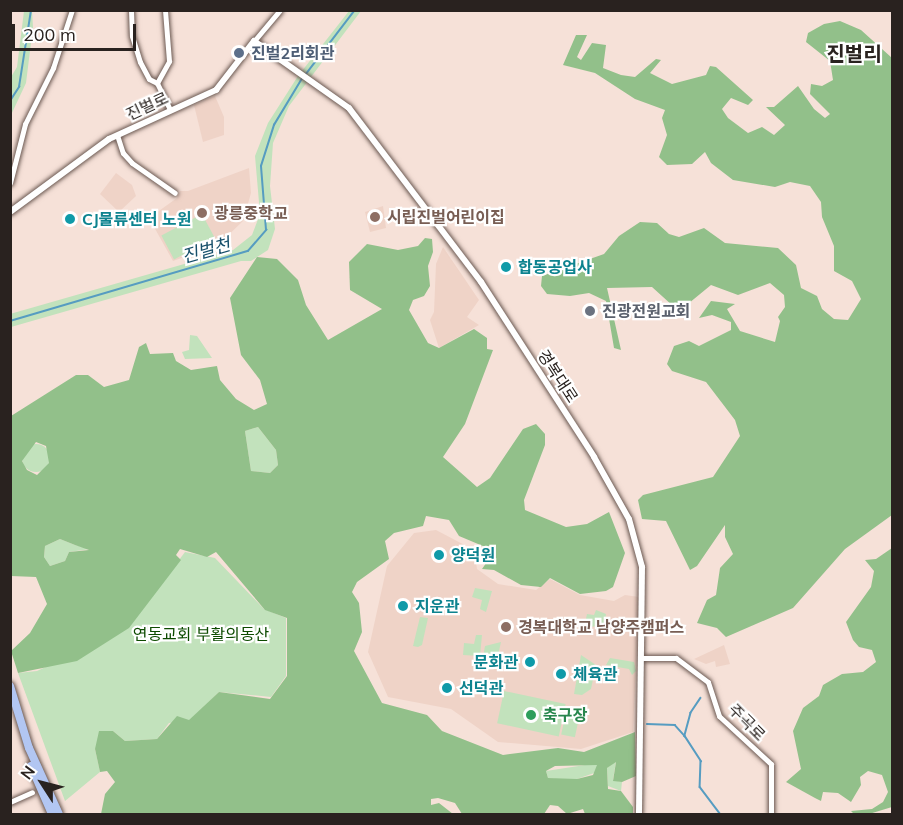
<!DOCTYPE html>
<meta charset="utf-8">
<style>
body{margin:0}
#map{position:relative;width:903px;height:825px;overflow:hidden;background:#f6e1d8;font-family:Mulish,"Noto Sans KR",sans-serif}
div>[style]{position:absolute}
.built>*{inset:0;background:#efd3c7}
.green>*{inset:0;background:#c2e2bc;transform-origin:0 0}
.round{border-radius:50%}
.forest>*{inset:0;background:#92c08a}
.stream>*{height:1.5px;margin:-0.75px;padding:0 0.75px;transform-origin:0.75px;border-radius:0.75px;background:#569cc1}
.roads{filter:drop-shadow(0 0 2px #6b5952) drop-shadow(0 0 2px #6b5952)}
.minor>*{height:5px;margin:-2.5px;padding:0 2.5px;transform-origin:2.5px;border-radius:2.5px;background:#fff}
.tertiary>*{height:6px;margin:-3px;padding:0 3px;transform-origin:3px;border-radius:3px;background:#fff}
.trunk>*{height:8px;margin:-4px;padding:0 4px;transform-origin:4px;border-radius:4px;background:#b2c6f2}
.dots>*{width:16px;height:16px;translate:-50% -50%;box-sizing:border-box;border:3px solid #fff;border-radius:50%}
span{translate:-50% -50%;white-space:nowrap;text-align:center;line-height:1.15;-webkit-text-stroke:4.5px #fff;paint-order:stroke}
.service-label{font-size:16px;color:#4e5e75;font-weight:700}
.left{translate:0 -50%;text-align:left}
.street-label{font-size:16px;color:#29221f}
.education-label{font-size:16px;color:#785e54;font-weight:700}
.culture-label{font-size:16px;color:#0d838f;font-weight:700}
.right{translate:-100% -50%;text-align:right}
.worship-label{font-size:16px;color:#5b616d;font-weight:700}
.park-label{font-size:16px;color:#0d4b00}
.leisure-label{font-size:16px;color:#27864d;font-weight:700}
.water-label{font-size:18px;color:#174f6a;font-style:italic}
.quarter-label{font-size:20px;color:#29221f;font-weight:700}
.frame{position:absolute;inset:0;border:12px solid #29221f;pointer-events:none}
.north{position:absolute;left:12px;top:753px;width:60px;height:60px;-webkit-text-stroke:4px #fff;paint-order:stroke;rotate:306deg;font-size:16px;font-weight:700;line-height:24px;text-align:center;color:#29221f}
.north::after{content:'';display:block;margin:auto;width:21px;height:27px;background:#29221f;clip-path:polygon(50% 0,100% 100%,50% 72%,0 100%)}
.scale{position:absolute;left:12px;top:24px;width:124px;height:27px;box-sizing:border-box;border:3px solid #29221f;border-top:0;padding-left:8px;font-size:18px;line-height:21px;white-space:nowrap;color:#29221f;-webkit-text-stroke:4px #fff;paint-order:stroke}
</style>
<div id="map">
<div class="built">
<i style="clip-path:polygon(215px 96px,224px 117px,224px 135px,203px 142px,194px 105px)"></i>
<i style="clip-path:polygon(249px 168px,251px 193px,243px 221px,218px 245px,173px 261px,149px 218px,177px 198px,180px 191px,188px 191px)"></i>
<i style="clip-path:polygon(116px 173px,132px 185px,136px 196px,119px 212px,100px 194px)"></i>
<i style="clip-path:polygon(383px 206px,386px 228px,370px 232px,365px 212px)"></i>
<i style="clip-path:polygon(443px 247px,479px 300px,467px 317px,479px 325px,439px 348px,430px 320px,434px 312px,436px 264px)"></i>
<i style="clip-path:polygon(436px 530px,474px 550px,477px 569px,498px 584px,536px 590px,550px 579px,580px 595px,614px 601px,625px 595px,639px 597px,633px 732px,581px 749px,498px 742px,451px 709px,388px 697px,368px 652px,387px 566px,414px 533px)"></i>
<i style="clip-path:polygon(724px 645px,730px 664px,716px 667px,715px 661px,706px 664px,694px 659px)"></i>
</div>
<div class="green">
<i style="clip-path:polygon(24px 11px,32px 11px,33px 27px,26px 83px,11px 115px,11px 77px,17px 67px)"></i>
<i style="clip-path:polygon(349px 11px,361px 11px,289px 106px,273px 143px,270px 186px,275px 229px,268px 250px,251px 261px,241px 261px,11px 327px,10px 314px,233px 250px,252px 235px,260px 214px,255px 156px,268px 123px,298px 76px)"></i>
<i style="left:202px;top:214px;width:27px;height:46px;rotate:62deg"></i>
<i style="clip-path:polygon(190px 335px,197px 336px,212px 358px,185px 359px,182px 352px,189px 350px)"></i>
<i style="clip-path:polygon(258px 427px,276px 450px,278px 465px,270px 473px,251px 471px,245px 431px)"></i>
<i class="round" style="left:22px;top:444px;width:28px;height:28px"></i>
<i style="clip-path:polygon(60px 539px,75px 545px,90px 549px,69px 552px,65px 561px,50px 566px,44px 557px,45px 546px)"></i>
<i style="clip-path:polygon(185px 552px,215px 558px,264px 609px,286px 618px,286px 676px,271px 697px,219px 692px,189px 721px,169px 723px,157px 739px,125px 741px,113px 731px,95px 749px,100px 772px,65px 801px,18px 673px,37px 671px,128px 628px)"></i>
<i style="clip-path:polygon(475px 588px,492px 591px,486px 612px,480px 609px,482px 600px,472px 597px)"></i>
<i style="clip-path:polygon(596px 610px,606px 614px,604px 625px,584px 628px,587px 614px,594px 615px)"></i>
<i style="clip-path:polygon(420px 617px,428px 618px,422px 645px,418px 647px,413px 646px)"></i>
<i style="clip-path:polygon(476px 635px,482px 635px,480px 656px,463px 655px,464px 643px,474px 644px)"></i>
<i style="clip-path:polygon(501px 642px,497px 660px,483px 657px,485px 646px)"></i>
<i style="clip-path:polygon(581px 655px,596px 665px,591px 689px,582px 695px,574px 694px)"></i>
<i style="clip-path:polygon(610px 658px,634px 662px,636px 671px,632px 675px,629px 669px,606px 665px)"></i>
<i style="left:504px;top:691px;width:63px;height:33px;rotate:12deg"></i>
<i style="left:567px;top:707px;width:14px;height:28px;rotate:12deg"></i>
<i style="clip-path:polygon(616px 761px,613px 780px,622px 782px,621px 791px,608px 786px,607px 768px)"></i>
<i style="clip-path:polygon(585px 765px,597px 765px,597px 772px,577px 779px,556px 779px,548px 778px,546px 771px)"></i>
</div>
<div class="forest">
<i style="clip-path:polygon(840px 21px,861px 30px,892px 58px,892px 515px,845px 549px,793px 608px,726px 637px,717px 628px,697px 623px,707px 600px,716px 595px,720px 568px,733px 554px,725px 537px,725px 525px,697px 566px,690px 570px,666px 521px,642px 519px,638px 500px,643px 495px,713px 477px,740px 436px,735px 420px,706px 382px,672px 371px,667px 364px,674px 346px,689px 341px,699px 346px,731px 330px,731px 322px,712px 315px,699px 318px,711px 301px,735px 304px,727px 309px,740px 331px,775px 342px,780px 321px,778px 317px,785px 307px,784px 295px,770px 283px,738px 295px,711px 285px,683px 308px,673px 306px,652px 287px,607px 288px,621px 350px,614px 348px,606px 301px,589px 293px,570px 296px,547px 294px,541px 286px,542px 276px,604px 254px,619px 236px,640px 222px,657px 223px,669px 234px,679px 237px,704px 228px,725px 243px,778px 248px,796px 265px,801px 288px,817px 296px,822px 309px,834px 319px,848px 320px,861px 299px,852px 281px,834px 271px,834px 246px,822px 217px,821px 202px,810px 186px,790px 182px,775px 187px,733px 180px,711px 163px,705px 152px,692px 164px,667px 165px,659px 157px,667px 135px,662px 118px,665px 110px,635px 99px,595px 73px,563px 65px,576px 35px,587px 35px,577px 57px,581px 60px,592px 43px,606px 45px,603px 68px,621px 75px,635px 77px,656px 59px,661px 60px,650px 73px,672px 84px,706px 75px,710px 66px,716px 67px,753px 100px,748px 105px,731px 98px,722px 109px,728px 118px,748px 133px,762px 127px,774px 135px,785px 125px,766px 107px,774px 107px,798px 86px,814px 109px,825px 118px,830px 114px,810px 94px,811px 84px,822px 86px,833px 80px,830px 61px,806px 42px,808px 33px,824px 24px)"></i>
<i style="clip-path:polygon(evenodd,425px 238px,432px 239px,433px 252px,428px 266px,430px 286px,424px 296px,413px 300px,409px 310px,428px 343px,439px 348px,474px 329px,487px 338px,487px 349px,493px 350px,465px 424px,443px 457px,477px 487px,490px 478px,523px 429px,536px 424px,545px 434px,545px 445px,524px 500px,525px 510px,566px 527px,587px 524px,609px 512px,625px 553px,613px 587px,606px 591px,580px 594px,550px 578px,541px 587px,521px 585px,494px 570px,482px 569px,491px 556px,490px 549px,459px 536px,449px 520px,426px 516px,423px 526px,394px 533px,385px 541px,389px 559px,357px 582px,352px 592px,359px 603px,362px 632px,354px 651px,382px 703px,427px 715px,442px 731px,503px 755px,558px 748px,584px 752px,635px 732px,636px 776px,622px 782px,613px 781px,616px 762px,607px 768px,608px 789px,621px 791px,633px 807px,633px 814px,585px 814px,583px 809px,567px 814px,558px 806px,550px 805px,544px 814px,462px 814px,455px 803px,438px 798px,431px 799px,431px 805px,439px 803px,453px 814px,101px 814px,105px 794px,115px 782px,107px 771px,100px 772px,95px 749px,99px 731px,113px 731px,125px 741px,157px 739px,177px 716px,189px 720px,219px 692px,270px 699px,287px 676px,287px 618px,265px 610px,216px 552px,207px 557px,180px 549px,176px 555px,181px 560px,129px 628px,77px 661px,18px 673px,11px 651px,30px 633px,47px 604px,36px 577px,11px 576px,11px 416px,76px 375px,88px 375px,104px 387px,129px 380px,139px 347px,146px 343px,150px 354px,173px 353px,176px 361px,191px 370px,217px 366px,220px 380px,236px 399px,254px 410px,267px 404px,260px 380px,241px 355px,230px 298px,257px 257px,277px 259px,298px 280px,306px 305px,328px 340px,382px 309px,350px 290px,349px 262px,367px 244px,398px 250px,418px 246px,425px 238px,258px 427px,276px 450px,278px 465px,270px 473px,251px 471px,245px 431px,258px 427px,425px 238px,36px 442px,46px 446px,49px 463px,37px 475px,27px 470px,22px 461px,36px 442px,425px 238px,60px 539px,75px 545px,89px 550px,69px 552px,65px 561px,50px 566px,44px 557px,45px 546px,60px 539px,425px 238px,597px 765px,593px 775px,577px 779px,548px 778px,546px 771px,555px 766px,597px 765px)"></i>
<i style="clip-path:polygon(892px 548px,892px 807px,869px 814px,854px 814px,851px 811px,872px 809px,883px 802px,888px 792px,882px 775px,868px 771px,860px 777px,861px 785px,851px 802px,838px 793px,823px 792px,821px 801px,815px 798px,786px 782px,801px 769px,793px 731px,803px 708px,819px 696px,823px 685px,842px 674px,863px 672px,876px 662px,872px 650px,859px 647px,853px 640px,846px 622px,871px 587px,874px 571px,865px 560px,876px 559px)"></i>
</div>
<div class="stream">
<i style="left:306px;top:74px;width:81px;rotate:-52.6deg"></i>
<i style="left:10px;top:101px;width:17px;rotate:-57deg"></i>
<i style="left:19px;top:87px;width:78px;rotate:-81.1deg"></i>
<i style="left:10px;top:321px;width:248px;rotate:-16.4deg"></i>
<i style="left:248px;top:251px;width:28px;rotate:-49deg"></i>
<i style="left:266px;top:230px;width:64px;rotate:-94.5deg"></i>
<i style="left:261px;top:166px;width:43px;rotate:-72.4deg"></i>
<i style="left:274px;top:125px;width:56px;rotate:-58.9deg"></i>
<i style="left:701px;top:698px;width:18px;rotate:124deg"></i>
<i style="left:691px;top:713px;width:24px;rotate:105deg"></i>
<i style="left:685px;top:736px;width:30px;rotate:57deg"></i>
<i style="left:701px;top:761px;width:26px;rotate:92deg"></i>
<i style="left:700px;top:787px;width:34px;rotate:53deg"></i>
<i style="left:647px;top:724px;width:28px;rotate:2deg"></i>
<i style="left:675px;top:725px;width:15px;rotate:48deg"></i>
</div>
<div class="roads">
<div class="minor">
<i style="left:131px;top:10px;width:26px;rotate:88deg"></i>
<i style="left:132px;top:36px;width:27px;rotate:73deg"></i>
<i style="left:140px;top:62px;width:19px;rotate:62deg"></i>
<i style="left:149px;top:79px;width:9px;rotate:27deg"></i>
<i style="left:157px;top:83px;width:30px;rotate:64deg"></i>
<i style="left:254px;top:41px;width:40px;rotate:-50deg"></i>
<i style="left:157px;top:83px;width:25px;rotate:-61deg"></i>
<i style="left:169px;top:61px;width:51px;rotate:-94.5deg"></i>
<i style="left:117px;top:135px;width:19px;rotate:72deg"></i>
<i style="left:123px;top:153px;width:13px;rotate:48deg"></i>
<i style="left:132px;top:163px;width:52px;rotate:34.9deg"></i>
<i style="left:10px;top:183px;width:61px;rotate:-75.7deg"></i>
<i style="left:25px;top:124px;width:63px;rotate:-63.4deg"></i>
<i style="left:53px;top:68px;width:61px;rotate:-71.9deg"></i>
<i style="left:641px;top:658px;width:35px"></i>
<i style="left:676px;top:658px;width:40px;rotate:37deg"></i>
<i style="left:708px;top:682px;width:36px;rotate:72deg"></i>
<i style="left:719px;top:716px;width:71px;rotate:42.7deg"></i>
<i style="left:771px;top:764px;width:50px;rotate:90deg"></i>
<i style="left:10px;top:802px;width:24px;rotate:-24deg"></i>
</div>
<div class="tertiary">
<i style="left:10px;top:212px;width:123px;rotate:-36.4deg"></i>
<i style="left:109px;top:139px;width:118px;rotate:-24.6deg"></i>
<i style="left:216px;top:90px;width:62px;rotate:-52.2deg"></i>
<i style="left:254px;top:41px;width:116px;rotate:35.2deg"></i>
<i style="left:349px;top:108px;width:218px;rotate:52.8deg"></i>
<i style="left:481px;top:282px;width:208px;rotate:57.1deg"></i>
<i style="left:594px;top:457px;width:71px;rotate:60.6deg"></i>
<i style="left:629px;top:519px;width:50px;rotate:74.8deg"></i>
<i style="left:642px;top:567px;width:247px;rotate:90.7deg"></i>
</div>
<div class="trunk">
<i style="left:10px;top:686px;width:65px;rotate:73deg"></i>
<i style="left:29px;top:748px;width:72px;rotate:65.6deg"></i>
<i style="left:31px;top:766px;width:52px;rotate:66.4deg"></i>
</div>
</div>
<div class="dots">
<i style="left:239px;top:53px;background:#5c6f8a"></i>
<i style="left:202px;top:213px;background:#8d6e63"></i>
<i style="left:375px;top:217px;background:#8d6e63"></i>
<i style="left:70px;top:219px;background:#0f9aa8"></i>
<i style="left:506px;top:267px;background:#0f9aa8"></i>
<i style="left:590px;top:311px;background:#6b7280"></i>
<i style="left:439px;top:555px;background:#0f9aa8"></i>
<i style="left:403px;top:606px;background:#0f9aa8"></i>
<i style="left:506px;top:627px;background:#8d6e63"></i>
<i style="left:530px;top:662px;background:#0f9aa8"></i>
<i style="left:561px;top:674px;background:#0f9aa8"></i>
<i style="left:447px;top:688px;background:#0f9aa8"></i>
<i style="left:531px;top:715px;background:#2e9e5b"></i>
</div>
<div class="service-label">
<span class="left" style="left:251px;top:53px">진벌2리회관</span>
</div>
<div class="street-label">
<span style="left:147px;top:106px;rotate:-25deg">진벌로</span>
<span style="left:558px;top:376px;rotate:57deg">경복대로</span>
<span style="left:747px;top:722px;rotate:45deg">주곡로</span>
</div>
<div class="education-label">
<span class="left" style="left:214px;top:213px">광릉중학교</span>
<span class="left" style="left:387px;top:217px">시립진벌어린이집</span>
<span class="left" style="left:518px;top:627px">경복대학교 남양주캠퍼스</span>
</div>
<div class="culture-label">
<span class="left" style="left:82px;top:219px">CJ물류센터 노원</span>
<span class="left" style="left:518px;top:267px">합동공업사</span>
<span class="left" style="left:451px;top:555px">양덕원</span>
<span class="left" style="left:415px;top:606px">지운관</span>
<span class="right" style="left:518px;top:662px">문화관</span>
<span class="left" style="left:573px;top:674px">체육관</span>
<span class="left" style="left:459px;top:688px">선덕관</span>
</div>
<div class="worship-label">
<span class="left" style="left:602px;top:311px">진광전원교회</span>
</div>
<div class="park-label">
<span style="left:201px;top:634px">연동교회 부활의동산</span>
</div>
<div class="leisure-label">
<span class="left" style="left:543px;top:715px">축구장</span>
</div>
<div class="water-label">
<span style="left:206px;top:251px;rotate:-16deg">진벌천</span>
</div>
<div class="quarter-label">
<span style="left:854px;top:53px">진벌리</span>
</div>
<div class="frame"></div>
<div class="north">N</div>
<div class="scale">200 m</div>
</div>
